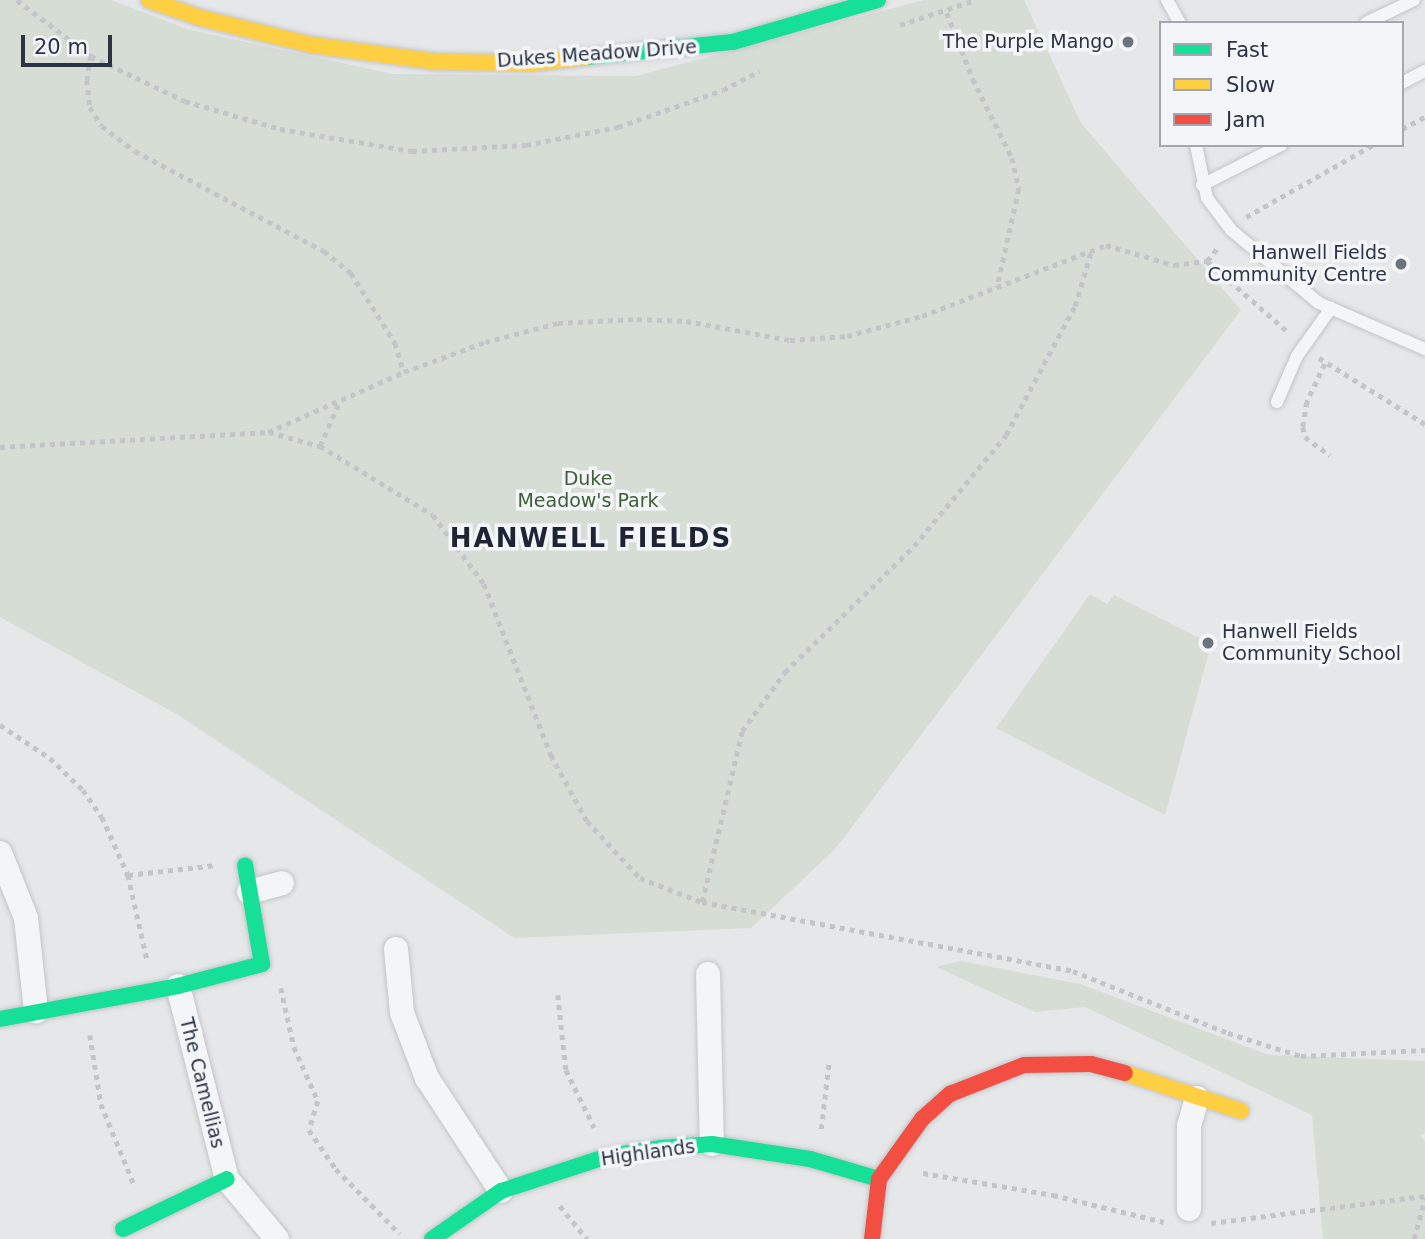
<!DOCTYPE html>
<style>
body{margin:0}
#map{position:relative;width:1425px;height:1239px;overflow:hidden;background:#e5e7e9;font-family:"DejaVu Sans",sans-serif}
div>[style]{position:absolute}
.green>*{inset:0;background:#d6ddd5}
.path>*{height:4.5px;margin-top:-2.25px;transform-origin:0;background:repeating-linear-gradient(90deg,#c4c5c9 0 5px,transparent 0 10px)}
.roads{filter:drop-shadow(0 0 2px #c3c5c7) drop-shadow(0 0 2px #c3c5c7)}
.lane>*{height:12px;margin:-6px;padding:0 6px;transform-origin:6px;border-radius:6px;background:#f4f5f6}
.street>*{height:24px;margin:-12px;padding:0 12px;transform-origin:12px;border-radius:12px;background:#f4f5f6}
.fast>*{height:16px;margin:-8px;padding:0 8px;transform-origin:8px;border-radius:8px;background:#16e098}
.slow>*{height:16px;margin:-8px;padding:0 8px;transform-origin:8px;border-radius:8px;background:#ffcf43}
.jam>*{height:16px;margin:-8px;padding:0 8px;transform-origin:8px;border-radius:8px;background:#f24e42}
.dots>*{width:19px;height:19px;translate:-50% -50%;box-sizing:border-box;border:4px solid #f3f5f8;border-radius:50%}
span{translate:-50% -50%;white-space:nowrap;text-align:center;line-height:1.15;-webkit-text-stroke:7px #f3f5f8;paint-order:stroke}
.poi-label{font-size:19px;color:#2b3444}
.right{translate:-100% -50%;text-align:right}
.left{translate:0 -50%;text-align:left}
.street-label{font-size:19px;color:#2b3444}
.park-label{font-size:19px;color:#405f38}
.district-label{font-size:26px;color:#1d2534;font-weight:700;letter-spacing:2px}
.legend{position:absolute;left:1159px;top:21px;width:245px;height:126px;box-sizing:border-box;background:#f3f5f8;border:2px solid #a3a8b0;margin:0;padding:9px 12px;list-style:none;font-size:21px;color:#2b3444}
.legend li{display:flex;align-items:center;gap:14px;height:35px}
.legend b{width:35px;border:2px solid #a3a8b0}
.scale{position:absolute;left:21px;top:35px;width:91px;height:32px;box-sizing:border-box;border:4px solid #2b3444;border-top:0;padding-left:9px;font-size:21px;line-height:24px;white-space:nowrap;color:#2b3444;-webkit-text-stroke:5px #f3f5f8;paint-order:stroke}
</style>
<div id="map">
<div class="green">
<i style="clip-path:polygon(0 0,111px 0,190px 30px,393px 74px,636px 76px,924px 0,1024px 0,1081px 123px,1241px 310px,836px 848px,751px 928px,514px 938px,178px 715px,0 617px)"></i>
<i style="clip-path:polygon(1090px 594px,1107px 604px,1114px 595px,1211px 644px,1165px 815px,996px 728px)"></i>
<i style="clip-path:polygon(961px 961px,1080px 984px,1269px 1055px,1425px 1061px,1425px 1133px,1420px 1135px,1425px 1142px,1425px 1239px,1323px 1239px,1312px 1115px,1085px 1007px,1035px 1012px,936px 967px)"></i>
</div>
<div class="path">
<i style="left:17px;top:0;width:93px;rotate:37.1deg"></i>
<i style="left:91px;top:56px;width:104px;rotate:25.6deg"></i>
<i style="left:185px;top:101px;width:99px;rotate:16.4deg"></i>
<i style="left:280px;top:129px;width:134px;rotate:9.5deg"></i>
<i style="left:412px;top:151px;width:114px;rotate:-3deg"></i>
<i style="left:526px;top:145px;width:94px;rotate:-11.1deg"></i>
<i style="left:618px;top:127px;width:111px;rotate:-19.4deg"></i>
<i style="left:723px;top:90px;width:41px;rotate:-27.8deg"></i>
<i style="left:947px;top:13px;width:71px;rotate:68.5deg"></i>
<i style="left:973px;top:79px;width:88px;rotate:63.7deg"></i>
<i style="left:1012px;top:158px;width:32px;rotate:77deg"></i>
<i style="left:1019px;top:189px;width:101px;rotate:102.5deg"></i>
<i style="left:900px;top:25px;width:79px;rotate:-18.4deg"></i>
<i style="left:91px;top:56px;width:24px;rotate:99deg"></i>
<i style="left:87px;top:80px;width:27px;rotate:84deg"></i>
<i style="left:90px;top:107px;width:22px;rotate:58deg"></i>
<i style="left:102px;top:126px;width:41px;rotate:37.1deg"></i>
<i style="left:135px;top:151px;width:214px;rotate:27.9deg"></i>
<i style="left:324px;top:251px;width:35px;rotate:39deg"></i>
<i style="left:351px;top:273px;width:83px;rotate:57.8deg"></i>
<i style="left:395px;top:343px;width:30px;rotate:73deg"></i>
<i style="left:1402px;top:129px;width:26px;rotate:-28deg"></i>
<i style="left:1246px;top:217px;width:146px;rotate:-29.6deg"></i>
<i style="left:1207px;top:261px;width:108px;rotate:41.2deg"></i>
<i style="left:1319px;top:358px;width:125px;rotate:31.9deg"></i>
<i style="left:1325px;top:364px;width:42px;rotate:115.3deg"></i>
<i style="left:1307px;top:402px;width:25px;rotate:99deg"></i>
<i style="left:1303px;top:427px;width:10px;rotate:79deg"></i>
<i style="left:1305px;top:437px;width:31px;rotate:36deg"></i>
<i style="left:269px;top:432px;width:53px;rotate:15.4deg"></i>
<i style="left:320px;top:446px;width:132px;rotate:31.4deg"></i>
<i style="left:433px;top:515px;width:86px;rotate:53.5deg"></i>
<i style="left:484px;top:584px;width:184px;rotate:68.6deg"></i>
<i style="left:551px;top:755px;width:75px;rotate:61.4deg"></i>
<i style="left:587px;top:821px;width:78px;rotate:47.1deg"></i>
<i style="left:640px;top:878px;width:66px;rotate:21.2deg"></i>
<i style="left:702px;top:902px;width:377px;rotate:10.5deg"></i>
<i style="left:1073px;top:971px;width:167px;rotate:21.8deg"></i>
<i style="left:1228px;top:1033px;width:77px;rotate:17.5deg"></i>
<i style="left:1301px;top:1056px;width:124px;rotate:-2.8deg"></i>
<i style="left:320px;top:446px;width:45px;rotate:-66.3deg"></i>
<i style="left:0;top:447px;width:268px;rotate:-3.2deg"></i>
<i style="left:268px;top:432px;width:149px;rotate:-23.8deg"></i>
<i style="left:404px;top:372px;width:86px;rotate:-20.3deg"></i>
<i style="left:485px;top:342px;width:75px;rotate:-14.6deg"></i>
<i style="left:558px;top:323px;width:79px;rotate:-2.9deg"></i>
<i style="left:637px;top:319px;width:49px;rotate:2.3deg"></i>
<i style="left:686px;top:321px;width:106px;rotate:10.4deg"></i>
<i style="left:790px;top:340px;width:57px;rotate:-4deg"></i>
<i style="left:847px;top:336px;width:78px;rotate:-14.9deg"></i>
<i style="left:922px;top:316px;width:197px;rotate:-21.1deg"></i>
<i style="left:1106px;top:245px;width:71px;rotate:16.4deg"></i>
<i style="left:1174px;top:265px;width:33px;rotate:-7deg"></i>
<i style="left:1207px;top:261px;width:19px;rotate:-51deg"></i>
<i style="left:0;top:725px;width:60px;rotate:33.4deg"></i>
<i style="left:50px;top:758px;width:46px;rotate:44.1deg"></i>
<i style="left:83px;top:790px;width:33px;rotate:55deg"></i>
<i style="left:102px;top:817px;width:64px;rotate:65.9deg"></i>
<i style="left:128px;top:875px;width:86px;rotate:77.3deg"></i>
<i style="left:128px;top:875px;width:89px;rotate:-6.5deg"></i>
<i style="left:702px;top:902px;width:176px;rotate:-76.8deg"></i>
<i style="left:742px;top:731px;width:73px;rotate:-53.9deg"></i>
<i style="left:785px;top:672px;width:180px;rotate:-44.3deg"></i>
<i style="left:914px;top:546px;width:144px;rotate:-50.3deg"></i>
<i style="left:1006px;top:435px;width:146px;rotate:-61.9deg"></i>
<i style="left:1075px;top:306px;width:56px;rotate:-73.5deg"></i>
<i style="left:281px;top:988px;width:60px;rotate:77.6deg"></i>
<i style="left:294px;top:1047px;width:59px;rotate:66deg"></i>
<i style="left:318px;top:1101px;width:30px;rotate:107deg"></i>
<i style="left:309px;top:1130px;width:47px;rotate:55.3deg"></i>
<i style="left:336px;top:1169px;width:91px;rotate:45.4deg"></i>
<i style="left:558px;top:995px;width:75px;rotate:83.9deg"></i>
<i style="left:566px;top:1070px;width:64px;rotate:63.8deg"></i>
<i style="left:90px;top:1035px;width:70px;rotate:80.9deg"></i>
<i style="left:101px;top:1104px;width:90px;rotate:67.7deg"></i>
<i style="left:821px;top:1129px;width:67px;rotate:-83.2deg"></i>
<i style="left:923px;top:1173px;width:132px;rotate:9.6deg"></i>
<i style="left:1053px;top:1195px;width:114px;rotate:13.7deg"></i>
<i style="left:560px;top:1206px;width:43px;rotate:50.7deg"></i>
<i style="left:1211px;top:1223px;width:216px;rotate:-7.2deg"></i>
<i style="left:1414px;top:1239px;width:42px;rotate:-75deg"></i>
</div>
<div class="roads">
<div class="lane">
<i style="left:1167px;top:0;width:26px;rotate:61deg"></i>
<i style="left:1366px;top:23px;width:53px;rotate:-25.6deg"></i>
<i style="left:1402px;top:83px;width:26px;rotate:-28deg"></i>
<i style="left:1196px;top:145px;width:54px;rotate:78.3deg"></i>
<i style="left:1207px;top:198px;width:40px;rotate:53deg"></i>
<i style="left:1231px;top:230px;width:114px;rotate:39.7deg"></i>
<i style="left:1319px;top:303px;width:116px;rotate:23.5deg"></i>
<i style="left:1202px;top:185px;width:89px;rotate:-26.9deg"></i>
<i style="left:1277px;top:402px;width:50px;rotate:-66.5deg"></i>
<i style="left:1297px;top:356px;width:59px;rotate:-54.7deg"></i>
</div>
<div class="street">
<i style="left:0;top:853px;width:70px;rotate:68.2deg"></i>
<i style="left:26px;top:918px;width:94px;rotate:83.9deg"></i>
<i style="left:249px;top:892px;width:34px;rotate:-15deg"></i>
<i style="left:396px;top:949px;width:64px;rotate:84.6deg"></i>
<i style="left:402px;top:1013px;width:70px;rotate:69deg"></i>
<i style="left:427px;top:1078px;width:135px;rotate:56.8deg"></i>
<i style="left:708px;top:974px;width:170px;rotate:88.7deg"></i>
<i style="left:178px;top:986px;width:199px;rotate:75.8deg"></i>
<i style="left:227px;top:1179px;width:78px;rotate:50.2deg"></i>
<i style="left:1189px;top:1209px;width:83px;rotate:-90deg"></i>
<i style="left:1189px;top:1126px;width:29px;rotate:-74deg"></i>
</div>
<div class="fast">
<i style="left:587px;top:57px;width:147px;rotate:-5.9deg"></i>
<i style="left:733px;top:42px;width:151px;rotate:-16.2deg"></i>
<i style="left:0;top:1019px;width:181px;rotate:-10.5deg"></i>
<i style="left:178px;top:986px;width:87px;rotate:-14.7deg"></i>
<i style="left:262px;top:964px;width:100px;rotate:-99.7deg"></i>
<i style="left:123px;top:1229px;width:115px;rotate:-25.7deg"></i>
<i style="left:432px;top:1239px;width:84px;rotate:-34.8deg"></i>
<i style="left:501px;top:1191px;width:109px;rotate:-18.1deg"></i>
<i style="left:605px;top:1157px;width:57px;rotate:-9.1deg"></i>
<i style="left:661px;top:1148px;width:51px;rotate:-4.5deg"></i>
<i style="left:712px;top:1144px;width:99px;rotate:8.7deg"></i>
<i style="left:810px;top:1159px;width:72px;rotate:16.2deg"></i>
</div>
<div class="slow">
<i style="left:149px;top:0;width:55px;rotate:19.1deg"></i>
<i style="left:201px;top:18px;width:114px;rotate:13.7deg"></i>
<i style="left:312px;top:45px;width:127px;rotate:7.7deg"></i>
<i style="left:438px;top:62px;width:95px;rotate:0.6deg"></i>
<i style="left:533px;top:63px;width:54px;rotate:-6.3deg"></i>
<i style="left:1125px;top:1073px;width:122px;rotate:18.1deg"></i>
</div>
<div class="jam">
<i style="left:872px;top:1239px;width:60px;rotate:-83.3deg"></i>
<i style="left:879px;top:1179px;width:74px;rotate:-54.4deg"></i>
<i style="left:922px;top:1119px;width:38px;rotate:-42deg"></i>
<i style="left:950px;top:1094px;width:79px;rotate:-21.4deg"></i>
<i style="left:1024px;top:1065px;width:67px;rotate:-0.9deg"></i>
<i style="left:1091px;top:1064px;width:35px;rotate:15deg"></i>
</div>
</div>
<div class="dots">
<i style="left:1128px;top:42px;background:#6c737e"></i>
<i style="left:1401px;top:264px;background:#6c737e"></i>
<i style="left:1208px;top:643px;background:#6c737e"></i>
</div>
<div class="poi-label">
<span class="right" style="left:1114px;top:42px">The Purple Mango</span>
<span class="right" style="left:1387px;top:264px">Hanwell Fields<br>Community Centre</span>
<span class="left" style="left:1222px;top:643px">Hanwell Fields<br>Community School</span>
</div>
<div class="street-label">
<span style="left:597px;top:54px;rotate:-4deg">Dukes Meadow Drive</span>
<span style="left:202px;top:1083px;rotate:76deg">The Camellias</span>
<span style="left:648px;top:1153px;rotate:-8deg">Highlands</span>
</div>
<div class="park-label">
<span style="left:588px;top:490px">Duke<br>Meadow's Park</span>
</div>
<div class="district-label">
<span style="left:591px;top:539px">HANWELL FIELDS</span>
</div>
<ul class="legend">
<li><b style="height:9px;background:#16e098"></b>Fast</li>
<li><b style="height:9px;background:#ffcf43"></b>Slow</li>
<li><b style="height:9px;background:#f24e42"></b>Jam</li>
</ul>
<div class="scale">20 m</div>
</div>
